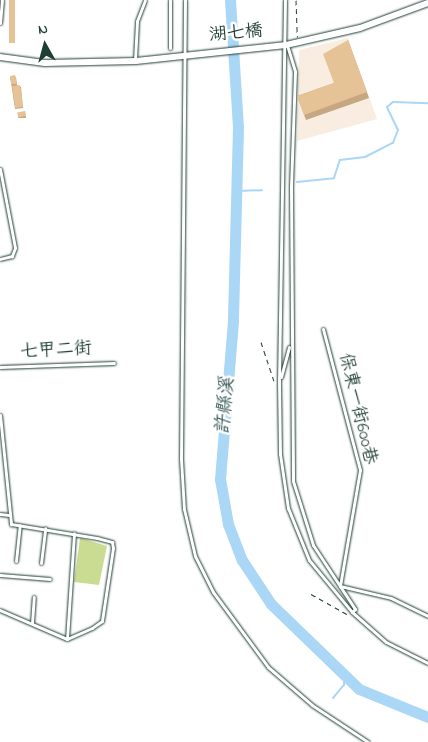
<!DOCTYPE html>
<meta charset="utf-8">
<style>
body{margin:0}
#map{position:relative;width:428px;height:742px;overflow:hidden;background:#fff;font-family:"Indie Flower","LXGW WenKai TC",sans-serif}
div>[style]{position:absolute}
.built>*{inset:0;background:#f8ede0}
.green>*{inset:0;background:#cadc91}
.stream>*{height:2px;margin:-1px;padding:0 1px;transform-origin:1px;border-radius:1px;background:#aad7f6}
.river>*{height:11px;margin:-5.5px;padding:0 5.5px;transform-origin:5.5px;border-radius:5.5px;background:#aad7f6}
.path>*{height:1px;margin-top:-0.5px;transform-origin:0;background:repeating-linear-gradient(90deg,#1f3d34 0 5px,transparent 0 9px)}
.roads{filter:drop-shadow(0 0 1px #1f3d34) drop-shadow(0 0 1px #1f3d34)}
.service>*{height:3px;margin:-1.5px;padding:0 1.5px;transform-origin:1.5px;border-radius:1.5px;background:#fff}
.minor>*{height:6px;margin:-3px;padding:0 3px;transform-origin:3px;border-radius:3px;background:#fff}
.wall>*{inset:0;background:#c6a782}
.building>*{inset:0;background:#e6c297;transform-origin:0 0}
span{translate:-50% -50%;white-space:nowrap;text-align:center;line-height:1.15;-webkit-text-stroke:5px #fff;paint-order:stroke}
.street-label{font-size:18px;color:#1f3d34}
.water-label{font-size:19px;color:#3b5c5b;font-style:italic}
.north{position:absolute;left:20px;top:20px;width:50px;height:50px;-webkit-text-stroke:4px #fff;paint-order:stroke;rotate:353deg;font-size:14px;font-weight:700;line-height:20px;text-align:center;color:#1f3d34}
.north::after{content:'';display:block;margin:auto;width:18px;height:22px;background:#1f3d34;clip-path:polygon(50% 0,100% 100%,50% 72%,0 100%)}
</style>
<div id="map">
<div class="built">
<i style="clip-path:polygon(348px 38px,377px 119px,297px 141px,299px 50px)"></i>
</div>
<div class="green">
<i style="clip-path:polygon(80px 538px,107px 546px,99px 585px,74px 582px)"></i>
</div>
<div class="stream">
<i style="left:297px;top:182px;width:37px;rotate:-6deg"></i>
<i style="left:334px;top:178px;width:19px;rotate:-72deg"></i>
<i style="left:340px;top:160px;width:25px;rotate:-7deg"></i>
<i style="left:365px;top:157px;width:31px;rotate:-27deg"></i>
<i style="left:393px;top:143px;width:14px;rotate:-69deg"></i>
<i style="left:398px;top:130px;width:25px;rotate:-116deg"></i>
<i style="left:387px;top:107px;width:8px;rotate:-40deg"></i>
<i style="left:393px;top:102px;width:35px;rotate:2deg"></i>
<i style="left:237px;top:191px;width:25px;rotate:-2deg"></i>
<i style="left:333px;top:698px;width:17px;rotate:-50deg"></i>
<i style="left:344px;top:685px;width:10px;rotate:-90deg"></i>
</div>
<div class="river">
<i style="left:230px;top:0;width:127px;rotate:86.4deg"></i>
<i style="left:238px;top:127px;width:194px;rotate:91.5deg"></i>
<i style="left:233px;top:321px;width:159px;rotate:94.7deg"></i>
<i style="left:220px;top:479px;width:46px;rotate:79.9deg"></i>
<i style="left:228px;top:524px;width:39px;rotate:69deg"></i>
<i style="left:242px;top:560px;width:53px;rotate:56.6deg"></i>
<i style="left:271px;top:604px;width:122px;rotate:44deg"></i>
<i style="left:359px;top:689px;width:74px;rotate:22.1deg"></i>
</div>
<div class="path">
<i style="left:296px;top:0;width:37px;rotate:88deg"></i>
<i style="left:261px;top:342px;width:41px;rotate:71.6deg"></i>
<i style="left:311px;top:594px;width:41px;rotate:29.1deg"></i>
</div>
<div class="roads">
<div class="service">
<i style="left:185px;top:0;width:459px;rotate:90.5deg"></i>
<i style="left:181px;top:459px;width:50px;rotate:86.6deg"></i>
<i style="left:184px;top:509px;width:48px;rotate:76.8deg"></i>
<i style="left:195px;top:556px;width:40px;rotate:63.4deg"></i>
<i style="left:213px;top:592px;width:93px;rotate:53.7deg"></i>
<i style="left:268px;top:667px;width:58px;rotate:40.8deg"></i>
<i style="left:312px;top:705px;width:67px;rotate:33.5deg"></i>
<i style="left:285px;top:0;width:382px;rotate:90.9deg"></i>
<i style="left:279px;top:382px;width:72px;rotate:89.2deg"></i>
<i style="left:280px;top:454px;width:55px;rotate:81.6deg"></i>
<i style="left:288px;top:508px;width:56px;rotate:68deg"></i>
<i style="left:309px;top:560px;width:67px;rotate:50.4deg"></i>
<i style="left:352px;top:612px;width:45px;rotate:41.4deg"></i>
<i style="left:386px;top:642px;width:47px;rotate:26.6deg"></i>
<i style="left:0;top:23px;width:23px;rotate:-85deg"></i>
<i style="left:287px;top:45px;width:28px;rotate:73deg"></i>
<i style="left:295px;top:72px;width:116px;rotate:92deg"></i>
<i style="left:291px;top:188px;width:293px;rotate:89.6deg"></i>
<i style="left:293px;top:481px;width:67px;rotate:72.6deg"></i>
<i style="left:313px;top:545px;width:77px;rotate:56.7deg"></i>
<i style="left:355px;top:609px;width:4px;rotate:135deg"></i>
<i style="left:170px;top:48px;width:48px;rotate:-90deg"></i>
<i style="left:135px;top:60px;width:39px;rotate:-87deg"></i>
<i style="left:137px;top:21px;width:22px;rotate:-69deg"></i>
<i style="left:0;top:169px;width:80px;rotate:79.2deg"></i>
<i style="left:15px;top:248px;width:9px;rotate:111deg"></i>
<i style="left:12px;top:256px;width:12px;rotate:166deg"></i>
<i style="left:323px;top:329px;width:146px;rotate:75.3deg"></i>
<i style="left:360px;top:470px;width:118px;rotate:99.8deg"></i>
<i style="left:340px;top:586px;width:52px;rotate:13.2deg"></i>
<i style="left:391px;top:598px;width:41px;rotate:25.9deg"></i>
<i style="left:0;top:367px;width:114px;rotate:-2deg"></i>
<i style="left:281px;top:377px;width:31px;rotate:-75deg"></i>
<i style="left:0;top:415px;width:110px;rotate:84.2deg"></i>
<i style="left:11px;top:524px;width:87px;rotate:9.2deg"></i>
<i style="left:97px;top:538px;width:16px;rotate:15deg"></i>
<i style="left:112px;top:542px;width:6px;rotate:81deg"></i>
<i style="left:113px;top:548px;width:74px;rotate:98.6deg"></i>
<i style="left:102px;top:621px;width:12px;rotate:145deg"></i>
<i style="left:92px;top:628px;width:27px;rotate:156deg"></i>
<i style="left:67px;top:639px;width:73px;rotate:-156.6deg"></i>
<i style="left:0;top:514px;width:9px;rotate:6deg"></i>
<i style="left:16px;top:561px;width:36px;rotate:-84deg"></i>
<i style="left:41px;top:563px;width:35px;rotate:-83deg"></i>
<i style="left:0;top:575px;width:50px;rotate:4.6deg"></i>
<i style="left:32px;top:623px;width:26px;rotate:-86deg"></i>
<i style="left:67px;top:639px;width:106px;rotate:-86.2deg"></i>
</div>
<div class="minor">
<i style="left:0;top:57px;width:45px;rotate:7.6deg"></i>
<i style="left:45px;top:63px;width:91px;rotate:-1.3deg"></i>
<i style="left:136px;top:61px;width:151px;rotate:-6.1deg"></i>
<i style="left:286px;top:45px;width:76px;rotate:-12.9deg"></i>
<i style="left:360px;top:28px;width:72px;rotate:-20.2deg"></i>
</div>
</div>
<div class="wall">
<i style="clip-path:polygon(348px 40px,369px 98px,306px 120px,297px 96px,334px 83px)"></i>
<i style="clip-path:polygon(10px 76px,16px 77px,17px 85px,21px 87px,23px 108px,15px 109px)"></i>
<i style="clip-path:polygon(25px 111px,26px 118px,18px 118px,18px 117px)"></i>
</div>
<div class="building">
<i style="left:9px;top:0;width:6px;height:43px"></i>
<i style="clip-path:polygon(348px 40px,367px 92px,304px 115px,297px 96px,334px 83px,323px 54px)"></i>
<i style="clip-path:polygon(15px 75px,17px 84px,11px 84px,10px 76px)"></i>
<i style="left:20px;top:85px;width:22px;height:8px;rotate:82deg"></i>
<i style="left:25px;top:111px;width:5px;height:8px;rotate:79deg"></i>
</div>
<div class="street-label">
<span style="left:236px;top:34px;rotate:-5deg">湖七橋</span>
<span style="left:56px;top:351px;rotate:-3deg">七甲二街</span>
<span style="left:357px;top:409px;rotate:77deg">保東一街600巷</span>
</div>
<div class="water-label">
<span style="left:226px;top:406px;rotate:-85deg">許縣溪</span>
</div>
<div class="north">N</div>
</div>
